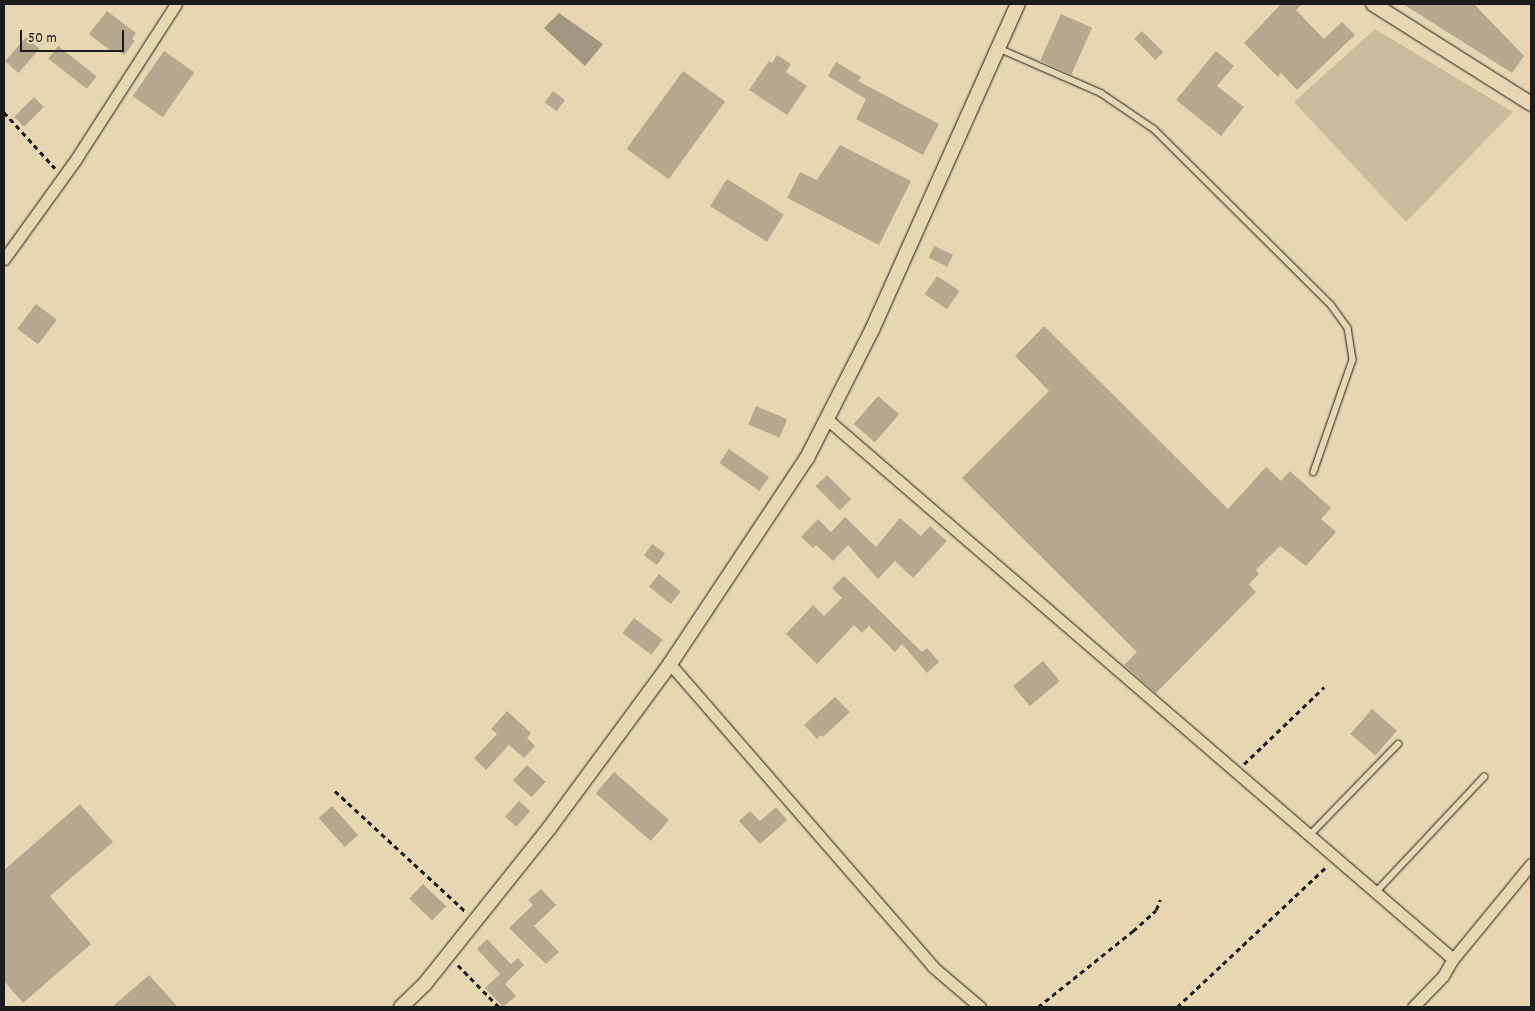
<!DOCTYPE html>
<style>
body{margin:0}
#map{position:relative;width:1535px;height:1011px;overflow:hidden;background:#e8d6b3;font-family:Dekko,sans-serif}
div>[style]{position:absolute}
.green>*{inset:0;background:#cbbb9d}
.water>*{inset:0;background:#a29680}
.building>*{inset:0;background:#b6a88e;transform-origin:0 0}
.path>*{height:2.5px;margin-top:-1.25px;transform-origin:0;background:repeating-linear-gradient(90deg,#1c1c1c 0 5px,transparent 0 9px)}
.roads{filter:drop-shadow(0 0 1px #1c1c1c) drop-shadow(0 0 1px #1c1c1c)}
.service>*{height:5.5px;margin:-2.75px;padding:0 2.75px;transform-origin:2.75px;border-radius:2.75px;background:#e8d6b3}
.minor>*{height:11px;margin:-5.5px;padding:0 5.5px;transform-origin:5.5px;border-radius:5.5px;background:#e8d6b3}
.tertiary>*{height:14px;margin:-7px;padding:0 7px;transform-origin:7px;border-radius:7px;background:#e8d6b3}
span{translate:-50% -50%;white-space:nowrap;text-align:center;line-height:1.15;-webkit-text-stroke:4.5px #e8d6b3;paint-order:stroke}
.frame{position:absolute;inset:0;border:5px solid #1c1c1c;pointer-events:none}
.scale{position:absolute;left:20px;top:30px;width:104px;height:22px;box-sizing:border-box;border:2px solid #1c1c1c;border-top:0;padding-left:6px;font-size:15px;line-height:18px;white-space:nowrap;color:#1c1c1c;-webkit-text-stroke:4px #e8d6b3;paint-order:stroke}
</style>
<div id="map">
<div class="green">
<i style="clip-path:polygon(1375px 29px,1513px 112px,1406px 222px,1294px 102px)"></i>
</div>
<div class="water">
<i style="clip-path:polygon(559px 13px,603px 44px,585px 66px,544px 28px)"></i>
</div>
<div class="building">
<i style="clip-path:polygon(1281px 4px,1302px 4px,1296px 10px,1324px 39px,1342px 22px,1355px 35px,1297px 90px,1281px 73px,1278px 77px,1244px 43px)"></i>
<i style="clip-path:polygon(1403px 4px,1474px 4px,1524px 56px,1512px 73px)"></i>
<i style="clip-path:polygon(107px 11px,136px 33px,132px 39px,135px 41px,124px 55px,115px 49px,112px 52px,89px 34px)"></i>
<i style="left:1061px;top:14px;width:34px;height:51px;rotate:24deg"></i>
<i style="left:1142px;top:31px;width:30px;height:11px;rotate:45deg"></i>
<i style="left:26px;top:37px;width:18px;height:32px;rotate:41deg"></i>
<i style="left:58px;top:46px;width:49px;height:16px;rotate:38deg"></i>
<i style="left:164px;top:51px;width:37px;height:55px;rotate:35deg"></i>
<i style="clip-path:polygon(1216px 51px,1234px 66px,1217px 86px,1244px 107px,1221px 136px,1176px 100px)"></i>
<i style="clip-path:polygon(777px 55px,791px 64px,786px 72px,807px 86px,787px 115px,749px 90px,769px 61px,772px 63px)"></i>
<i style="clip-path:polygon(836px 62px,861px 77px,858px 81px,939px 124px,923px 155px,856px 119px,866px 99px,828px 76px)"></i>
<i style="left:683px;top:71px;width:52px;height:96px;rotate:36deg"></i>
<i style="left:553px;top:91px;width:15px;height:14px;rotate:37deg"></i>
<i style="left:34px;top:97px;width:14px;height:28px;rotate:45deg"></i>
<i style="clip-path:polygon(840px 145px,911px 181px,879px 245px,787px 198px,800px 172px,817px 180px)"></i>
<i style="left:727px;top:179px;width:67px;height:32px;rotate:32deg"></i>
<i style="left:934px;top:246px;width:21px;height:13px;rotate:25deg"></i>
<i style="left:937px;top:276px;width:27px;height:22px;rotate:34deg"></i>
<i style="left:36px;top:304px;width:26px;height:31px;rotate:37deg"></i>
<i style="clip-path:polygon(1044px 326px,1228px 509px,1266px 467px,1281px 481px,1290px 471px,1331px 508px,1321px 519px,1336px 532px,1306px 566px,1280px 546px,1256px 570px,1259px 574px,1249px 584px,1256px 592px,1156px 693px,1124px 665px,1137px 652px,962px 478px,1049px 391px,1015px 356px)"></i>
<i style="left:878px;top:396px;width:28px;height:37px;rotate:41deg"></i>
<i style="left:756px;top:406px;width:34px;height:20px;rotate:23deg"></i>
<i style="left:729px;top:449px;width:49px;height:17px;rotate:35deg"></i>
<i style="left:827px;top:475px;width:34px;height:16px;rotate:45deg"></i>
<i style="clip-path:polygon(845px 517px,876px 547px,900px 518px,921px 536px,930px 526px,947px 541px,913px 578px,895px 561px,878px 579px,848px 545px,833px 561px,816px 545px,813px 548px,801px 537px,818px 519px,831px 532px)"></i>
<i style="left:652px;top:544px;width:16px;height:14px;rotate:35deg"></i>
<i style="left:659px;top:574px;width:28px;height:16px;rotate:39deg"></i>
<i style="clip-path:polygon(844px 576px,922px 652px,927px 648px,939px 662px,927px 673px,902px 644px,895px 652px,869px 626px,862px 633px,854px 625px,817px 664px,786px 634px,813px 605px,824px 616px,842px 598px,832px 588px)"></i>
<i style="left:634px;top:618px;width:36px;height:19px;rotate:37deg"></i>
<i style="left:1043px;top:661px;width:26px;height:39px;rotate:50deg"></i>
<i style="clip-path:polygon(835px 697px,850px 712px,823px 737px,821px 735px,817px 739px,804px 725px)"></i>
<i style="left:1372px;top:709px;width:33px;height:33px;rotate:41deg"></i>
<i style="clip-path:polygon(507px 711px,531px 733px,527px 738px,535px 746px,524px 758px,509px 745px,486px 770px,474px 758px,497px 734px,491px 729px)"></i>
<i style="left:527px;top:765px;width:25px;height:21px;rotate:42deg"></i>
<i style="left:614px;top:772px;width:73px;height:28px;rotate:41deg"></i>
<i style="left:519px;top:801px;width:15px;height:21px;rotate:42deg"></i>
<i style="clip-path:polygon(80px 804px,113px 842px,50px 896px,91px 944px,23px 1003px,4px 981px,4px 870px)"></i>
<i style="left:332px;top:806px;width:39px;height:18px;rotate:48deg"></i>
<i style="clip-path:polygon(776px 807px,787px 820px,760px 844px,739px 821px,750px 811px,760px 821px)"></i>
<i style="left:423px;top:884px;width:32px;height:20px;rotate:44deg"></i>
<i style="clip-path:polygon(541px 889px,556px 905px,534px 926px,559px 952px,546px 964px,509px 928px,533px 905px,528px 900px)"></i>
<i style="clip-path:polygon(487px 939px,511px 964px,518px 958px,524px 965px,505px 984px,516px 996px,503px 1007px,485px 988px,500px 974px,477px 949px)"></i>
<i style="clip-path:polygon(149px 975px,178px 1007px,112px 1007px)"></i>
</div>
<div class="path">
<i style="left:4px;top:112px;width:76px;rotate:47.7deg"></i>
<i style="left:1244px;top:764px;width:111px;rotate:-43.9deg"></i>
<i style="left:335px;top:791px;width:178px;rotate:42.7deg"></i>
<i style="left:458px;top:965px;width:59px;rotate:45.7deg"></i>
<i style="left:1038px;top:1007px;width:122px;rotate:-38.7deg"></i>
<i style="left:1133px;top:931px;width:31px;rotate:-42deg"></i>
<i style="left:1156px;top:910px;width:11px;rotate:-68deg"></i>
<i style="left:1177px;top:1007px;width:206px;rotate:-43.2deg"></i>
</div>
<div class="roads">
<div class="service">
<i style="left:998px;top:48px;width:112px;rotate:23.6deg"></i>
<i style="left:1101px;top:93px;width:64px;rotate:34.2deg"></i>
<i style="left:1154px;top:129px;width:251px;rotate:44.8deg"></i>
<i style="left:1332px;top:306px;width:27px;rotate:54deg"></i>
<i style="left:1348px;top:328px;width:32px;rotate:81deg"></i>
<i style="left:1353px;top:360px;width:119px;rotate:109.2deg"></i>
<i style="left:1309px;top:836px;width:128px;rotate:-45.9deg"></i>
<i style="left:1376px;top:892px;width:158px;rotate:-46.8deg"></i>
</div>
<div class="minor">
<i style="left:4px;top:259px;width:123px;rotate:-54.2deg"></i>
<i style="left:76px;top:159px;width:184px;rotate:-57.2deg"></i>
<i style="left:828px;top:420px;width:825px;rotate:40.77deg"></i>
<i style="left:670px;top:664px;width:401px;rotate:49deg"></i>
<i style="left:933px;top:967px;width:62px;rotate:40.4deg"></i>
<i style="left:1413px;top:1007px;width:43px;rotate:-45.9deg"></i>
<i style="left:1443px;top:976px;width:20px;rotate:-60deg"></i>
<i style="left:1453px;top:959px;width:123px;rotate:-50.6deg"></i>
</div>
<div class="tertiary">
<i style="left:1373px;top:4px;width:187px;rotate:32.3deg"></i>
<i style="left:401px;top:1007px;width:32px;rotate:-44deg"></i>
<i style="left:424px;top:985px;width:202px;rotate:-51.4deg"></i>
<i style="left:550px;top:827px;width:202px;rotate:-53.6deg"></i>
<i style="left:670px;top:664px;width:247px;rotate:-56.4deg"></i>
<i style="left:807px;top:458px;width:144px;rotate:-63.1deg"></i>
<i style="left:872px;top:330px;width:357px;rotate:-65.9deg"></i>
</div>
</div>
<div class="frame"></div>
<div class="scale">50 m</div>
</div>
